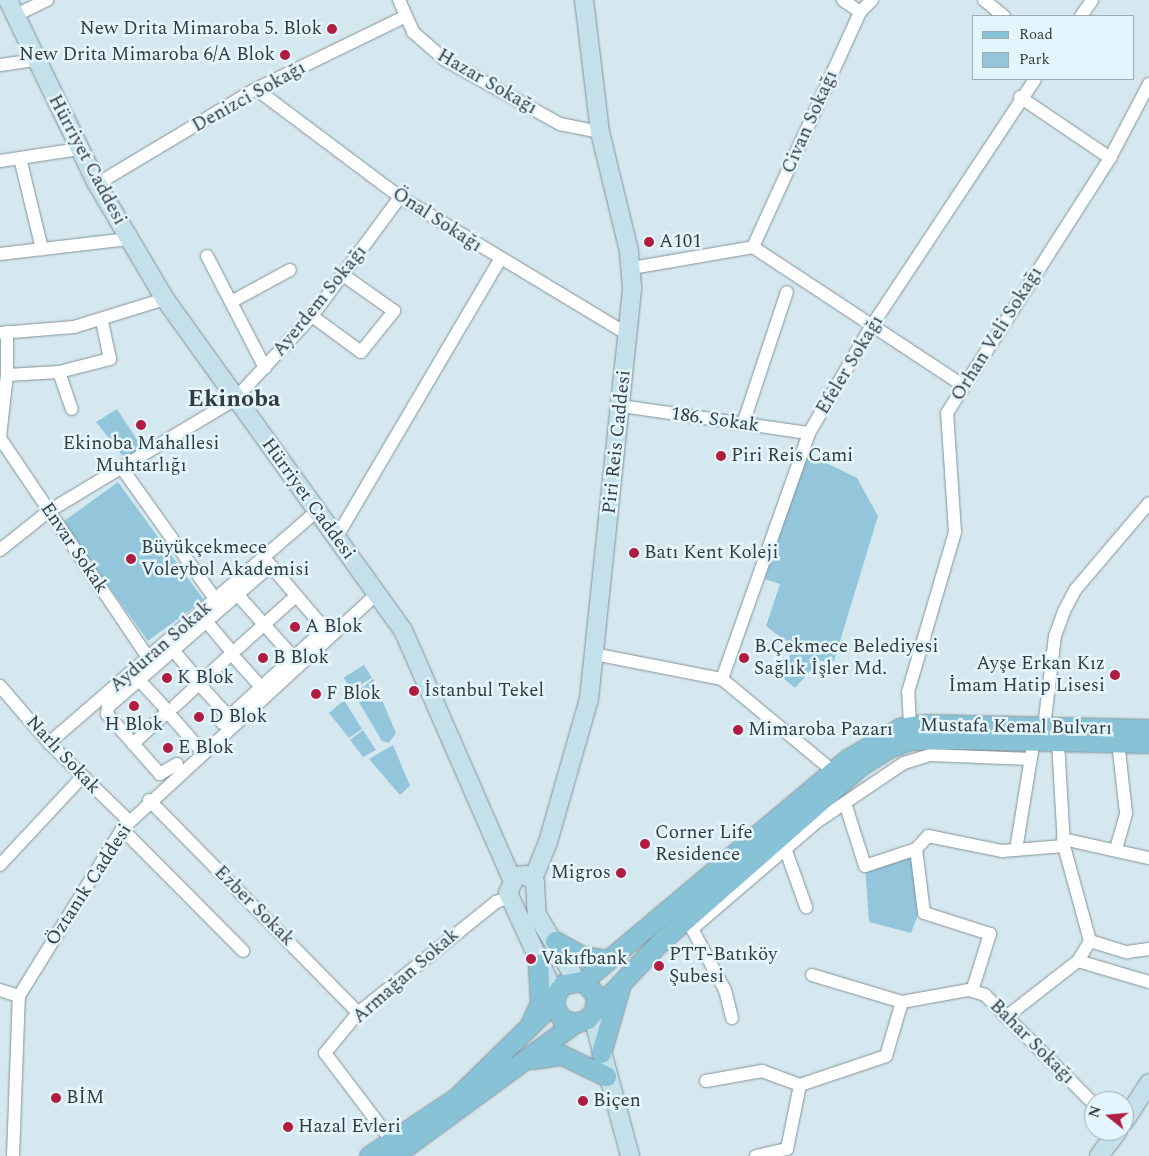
<!DOCTYPE html>
<meta charset="utf-8">
<style>
body{margin:0}
#map{position:relative;width:1149px;height:1156px;overflow:hidden;background:#d6e8ef;font-family:Spectral,serif}
div>[style]{position:absolute}
.green>*{inset:0;background:#94c6db;transform-origin:0 0}
.roads{filter:drop-shadow(0 0 1px #82939a) drop-shadow(0 0 1px #82939a)}
.minor>*{height:12px;margin:-6px;padding:0 6px;transform-origin:6px;border-radius:6px;background:#fff}
.secondary>*{height:18px;margin:-9px;padding:0 9px;transform-origin:9px;border-radius:9px;background:#c4e0ea}
.primary>*{height:19px;margin:-9.5px;padding:0 9.5px;transform-origin:9.5px;border-radius:9.5px;background:#88c2d6}
.dots>*{width:14px;height:14px;translate:-50% -50%;box-sizing:border-box;border:2px solid #e3f5fd;border-radius:50%}
span{translate:-50% -50%;white-space:nowrap;text-align:center;line-height:1.15;-webkit-text-stroke:5px #e3f5fd;paint-order:stroke}
.poi-label{font-size:19px;color:#353c3f}
.right{translate:-100% -50%;text-align:right}
.left{translate:0 -50%;text-align:left}
.street-label{font-size:19px;color:#353c3f}
.district-label{font-size:24px;color:#353c3f;font-weight:700}
.legend{position:absolute;left:972px;top:15px;width:162px;height:65px;box-sizing:border-box;background:#e3f5fd;border:1px solid #9dabb1;margin:0;padding:6px 9px;list-style:none;font-size:15px;color:#353c3f}
.legend li{display:flex;align-items:center;gap:10px;height:25px}
.legend b{width:25px;border:1px solid #9dabb1}
.north{position:absolute;left:1084px;top:1091px;width:50px;height:50px;box-sizing:border-box;background:#e3f5fd;border:1px solid #9dabb1;border-radius:50%;rotate:287deg;font-size:14px;font-weight:700;line-height:20px;text-align:center;color:#353c3f}
.north::after{content:'';display:block;margin:auto;width:18px;height:22px;background:#b01d40;clip-path:polygon(50% 0,100% 100%,50% 72%,0 100%)}
</style>
<div id="map">
<div class="green">
<i style="clip-path:polygon(117px 409px,143px 449px,125px 459px,96px 422px)"></i>
<i style="clip-path:polygon(806px 453px,857px 478px,878px 516px,834px 661px,819px 661px,795px 688px,776px 672px,799px 644px,784px 640px,766px 626px,780px 584px,765px 579px)"></i>
<i style="left:118px;top:482px;width:146px;height:69px;rotate:54deg"></i>
<i style="left:364px;top:665px;width:15px;height:24px;rotate:58deg"></i>
<i style="clip-path:polygon(373px 679px,396px 733px,389px 743px,382px 741px,354px 694px)"></i>
<i style="clip-path:polygon(344px 700px,362px 729px,349px 738px,329px 713px)"></i>
<i style="clip-path:polygon(363px 730px,376px 750px,363px 757px,350px 740px)"></i>
<i style="clip-path:polygon(393px 745px,410px 786px,400px 795px,369px 759px)"></i>
<i style="clip-path:polygon(916px 849px,922px 904px,911px 933px,869px 922px,865px 866px)"></i>
</div>
<div class="roads">
<div class="minor">
<i style="left:399px;top:0;width:35px;rotate:66deg"></i>
<i style="left:413px;top:32px;width:43px;rotate:41.2deg"></i>
<i style="left:445px;top:60px;width:132px;rotate:29.1deg"></i>
<i style="left:560px;top:124px;width:41px;rotate:11.3deg"></i>
<i style="left:843px;top:0;width:21px;rotate:35deg"></i>
<i style="left:984px;top:0;width:26px;rotate:39deg"></i>
<i style="left:14px;top:16px;width:37px;rotate:-26deg"></i>
<i style="left:1081px;top:16px;width:19px;rotate:-55deg"></i>
<i style="left:0;top:65px;width:35px;rotate:-8deg"></i>
<i style="left:256px;top:89px;width:180px;rotate:36.9deg"></i>
<i style="left:400px;top:197px;width:265px;rotate:31.1deg"></i>
<i style="left:1020px;top:97px;width:109px;rotate:34.1deg"></i>
<i style="left:20px;top:158px;width:94px;rotate:76.4deg"></i>
<i style="left:0;top:161px;width:80px;rotate:-8.6deg"></i>
<i style="left:97px;top:184px;width:185px;rotate:-30.9deg"></i>
<i style="left:256px;top:89px;width:165px;rotate:-25.9deg"></i>
<i style="left:753px;top:247px;width:258px;rotate:-65.5deg"></i>
<i style="left:860px;top:12px;width:17px;rotate:-45deg"></i>
<i style="left:0;top:254px;width:129px;rotate:-6.7deg"></i>
<i style="left:207px;top:256px;width:126px;rotate:62.6deg"></i>
<i style="left:632px;top:268px;width:123px;rotate:-9.8deg"></i>
<i style="left:753px;top:247px;width:253px;rotate:33.4deg"></i>
<i style="left:231px;top:302px;width:67px;rotate:-28.5deg"></i>
<i style="left:312px;top:316px;width:61px;rotate:36.3deg"></i>
<i style="left:361px;top:352px;width:53px;rotate:-51.2deg"></i>
<i style="left:394px;top:311px;width:62px;rotate:-144.8deg"></i>
<i style="left:7px;top:332px;width:43px;rotate:90deg"></i>
<i style="left:0;top:333px;width:74px;rotate:-4.6deg"></i>
<i style="left:74px;top:327px;width:95px;rotate:-17.1deg"></i>
<i style="left:59px;top:372px;width:53px;rotate:-14.3deg"></i>
<i style="left:110px;top:359px;width:40px;rotate:-102deg"></i>
<i style="left:621px;top:406px;width:190px;rotate:8.2deg"></i>
<i style="left:743px;top:424px;width:139px;rotate:-71.6deg"></i>
<i style="left:0;top:437px;width:62px;rotate:-83.6deg"></i>
<i style="left:7px;top:375px;width:52px;rotate:-3.3deg"></i>
<i style="left:59px;top:372px;width:39px;rotate:71deg"></i>
<i style="left:0;top:438px;width:267px;rotate:56deg"></i>
<i style="left:121px;top:467px;width:163px;rotate:54.5deg"></i>
<i style="left:336px;top:538px;width:321px;rotate:-59.5deg"></i>
<i style="left:0;top:550px;width:63px;rotate:-38.5deg"></i>
<i style="left:49px;top:511px;width:216px;rotate:-31deg"></i>
<i style="left:234px;top:400px;width:115px;rotate:-47.1deg"></i>
<i style="left:312px;top:316px;width:148px;rotate:-53.5deg"></i>
<i style="left:266px;top:560px;width:97px;rotate:49.6deg"></i>
<i style="left:237px;top:594px;width:84px;rotate:48.4deg"></i>
<i style="left:206px;top:621px;width:35px;rotate:50deg"></i>
<i style="left:238px;top:648px;width:78px;rotate:-41.9deg"></i>
<i style="left:173px;top:650px;width:42px;rotate:49.8deg"></i>
<i style="left:594px;top:654px;width:130px;rotate:11.1deg"></i>
<i style="left:722px;top:679px;width:144px;rotate:39.7deg"></i>
<i style="left:235px;top:658px;width:39px;rotate:48deg"></i>
<i style="left:722px;top:679px;width:261px;rotate:-70.5deg"></i>
<i style="left:809px;top:433px;width:123px;rotate:-59.7deg"></i>
<i style="left:871px;top:327px;width:297px;rotate:-56.5deg"></i>
<i style="left:139px;top:680px;width:37px;rotate:47deg"></i>
<i style="left:199px;top:684px;width:45px;rotate:47.7deg"></i>
<i style="left:0;top:686px;width:75px;rotate:49.3deg"></i>
<i style="left:49px;top:743px;width:112px;rotate:44.3deg"></i>
<i style="left:175px;top:706px;width:74px;rotate:-42.8deg"></i>
<i style="left:171px;top:716px;width:40px;rotate:49deg"></i>
<i style="left:222px;top:723px;width:139px;rotate:-42.4deg"></i>
<i style="left:910px;top:725px;width:33px;rotate:-93deg"></i>
<i style="left:908px;top:692px;width:167px;rotate:-73.6deg"></i>
<i style="left:955px;top:532px;width:119px;rotate:-93.8deg"></i>
<i style="left:947px;top:413px;width:303px;rotate:-57.4deg"></i>
<i style="left:1110px;top:158px;width:84px;rotate:-62.2deg"></i>
<i style="left:1044px;top:727px;width:92px;rotate:-83.1deg"></i>
<i style="left:1055px;top:636px;width:27px;rotate:-70deg"></i>
<i style="left:1064px;top:611px;width:24px;rotate:-62deg"></i>
<i style="left:1075px;top:590px;width:114px;rotate:-49.6deg"></i>
<i style="left:49px;top:743px;width:354px;rotate:-40.9deg"></i>
<i style="left:133px;top:744px;width:44px;rotate:-43.2deg"></i>
<i style="left:177px;top:764px;width:20px;rotate:150deg"></i>
<i style="left:160px;top:774px;width:80px;rotate:-131.5deg"></i>
<i style="left:107px;top:714px;width:7px;rotate:-82deg"></i>
<i style="left:108px;top:707px;width:215px;rotate:-41deg"></i>
<i style="left:149px;top:800px;width:298px;rotate:45.5deg"></i>
<i style="left:845px;top:803px;width:66px;rotate:72.4deg"></i>
<i style="left:865px;top:866px;width:54px;rotate:-18.4deg"></i>
<i style="left:122px;top:829px;width:172px;rotate:45.2deg"></i>
<i style="left:1063px;top:839px;width:88px;rotate:12.5deg"></i>
<i style="left:785px;top:848px;width:63px;rotate:70.4deg"></i>
<i style="left:1116px;top:849px;width:37px;rotate:-74deg"></i>
<i style="left:1126px;top:813px;width:71px;rotate:-96.4deg"></i>
<i style="left:1016px;top:850px;width:100px;rotate:-80.8deg"></i>
<i style="left:0;top:865px;width:120px;rotate:-47deg"></i>
<i style="left:689px;top:923px;width:76px;rotate:61.8deg"></i>
<i style="left:725px;top:990px;width:29px;rotate:76deg"></i>
<i style="left:692px;top:929px;width:166px;rotate:-40.6deg"></i>
<i style="left:818px;top:821px;width:104px;rotate:-34deg"></i>
<i style="left:904px;top:763px;width:27px;rotate:-17deg"></i>
<i style="left:930px;top:755px;width:101px;rotate:2.3deg"></i>
<i style="left:1090px;top:941px;width:39px;rotate:17deg"></i>
<i style="left:1127px;top:952px;width:22px;rotate:-8deg"></i>
<i style="left:1078px;top:961px;width:74px;rotate:16.5deg"></i>
<i style="left:812px;top:975px;width:94px;rotate:16.7deg"></i>
<i style="left:0;top:990px;width:20px;rotate:18deg"></i>
<i style="left:972px;top:991px;width:60px;rotate:-72.5deg"></i>
<i style="left:990px;top:934px;width:69px;rotate:-162.3deg"></i>
<i style="left:924px;top:913px;width:64px;rotate:-97.1deg"></i>
<i style="left:916px;top:849px;width:18px;rotate:-47deg"></i>
<i style="left:928px;top:836px;width:76px;rotate:11.5deg"></i>
<i style="left:1002px;top:851px;width:62px;rotate:-4.6deg"></i>
<i style="left:902px;top:1002px;width:68px;rotate:-10.2deg"></i>
<i style="left:969px;top:990px;width:17px;rotate:17deg"></i>
<i style="left:985px;top:995px;width:154px;rotate:45deg"></i>
<i style="left:1006px;top:1017px;width:91px;rotate:-37.9deg"></i>
<i style="left:1078px;top:961px;width:23px;rotate:-59deg"></i>
<i style="left:1090px;top:941px;width:98px;rotate:-105.3deg"></i>
<i style="left:1064px;top:846px;width:105px;rotate:-93.3deg"></i>
<i style="left:706px;top:1081px;width:57px;rotate:-10.1deg"></i>
<i style="left:762px;top:1071px;width:40px;rotate:20.2deg"></i>
<i style="left:800px;top:1085px;width:91px;rotate:-18.6deg"></i>
<i style="left:886px;top:1056px;width:56px;rotate:-73.5deg"></i>
<i style="left:391px;top:1140px;width:109px;rotate:-127.2deg"></i>
<i style="left:325px;top:1053px;width:52px;rotate:-50.5deg"></i>
<i style="left:358px;top:1013px;width:177px;rotate:-38.8deg"></i>
<i style="left:496px;top:902px;width:15px;rotate:-20deg"></i>
<i style="left:13px;top:1156px;width:160px;rotate:-87.9deg"></i>
<i style="left:19px;top:996px;width:196px;rotate:-58.3deg"></i>
<i style="left:122px;top:829px;width:347px;rotate:-42.7deg"></i>
<i style="left:756px;top:1156px;width:32px;rotate:-13deg"></i>
<i style="left:787px;top:1149px;width:65px;rotate:-78.5deg"></i>
</div>
<div class="secondary">
<i style="left:8px;top:0;width:204px;rotate:64.2deg"></i>
<i style="left:97px;top:184px;width:134px;rotate:59.4deg"></i>
<i style="left:165px;top:299px;width:408px;rotate:54.3deg"></i>
<i style="left:403px;top:630px;width:272px;rotate:66.4deg"></i>
<i style="left:533px;top:879px;width:40px;rotate:-68deg"></i>
<i style="left:548px;top:842px;width:149px;rotate:-74deg"></i>
<i style="left:589px;top:699px;width:414px;rotate:-84deg"></i>
<i style="left:632px;top:287px;width:36px;rotate:-95deg"></i>
<i style="left:629px;top:251px;width:122px;rotate:-103.7deg"></i>
<i style="left:600px;top:132px;width:133px;rotate:-96.9deg"></i>
<i style="left:555px;top:995px;width:112px;rotate:-114.7deg"></i>
<i style="left:508px;top:893px;width:19px;rotate:-65deg"></i>
<i style="left:516px;top:876px;width:9px;rotate:-6deg"></i>
<i style="left:525px;top:875px;width:12px;rotate:35deg"></i>
<i style="left:535px;top:882px;width:33px;rotate:87deg"></i>
<i style="left:537px;top:915px;width:76px;rotate:59deg"></i>
<i style="left:592px;top:1014px;width:147px;rotate:75deg"></i>
<i style="left:1124px;top:1122px;width:46px;rotate:-57.3deg"></i>
<i style="left:1099px;top:1156px;width:31px;rotate:-53deg"></i>
</div>
<div class="primary">
<i style="left:555px;top:941px;width:31px;rotate:29deg"></i>
<i style="left:582px;top:956px;width:24px;rotate:9deg"></i>
<i style="left:583px;top:981px;width:346px;rotate:-40deg"></i>
<i style="left:848px;top:759px;width:61px;rotate:-30.8deg"></i>
<i style="left:900px;top:728px;width:26px;rotate:-9deg"></i>
<i style="left:926px;top:724px;width:223px;rotate:1.3deg"></i>
<i style="left:595px;top:1008px;width:13px;rotate:-86deg"></i>
<i style="left:596px;top:995px;width:19px;rotate:-133deg"></i>
<i style="left:583px;top:981px;width:20px;rotate:171deg"></i>
<i style="left:563px;top:984px;width:14px;rotate:126deg"></i>
<i style="left:555px;top:995px;width:13px;rotate:90deg"></i>
<i style="left:555px;top:1008px;width:13px;rotate:58deg"></i>
<i style="left:562px;top:1019px;width:14px;rotate:17deg"></i>
<i style="left:575px;top:1023px;width:13px;rotate:-18deg"></i>
<i style="left:587px;top:1019px;width:108px;rotate:-46.5deg"></i>
<i style="left:661px;top:941px;width:265px;rotate:-41.3deg"></i>
<i style="left:860px;top:766px;width:34px;rotate:-32deg"></i>
<i style="left:889px;top:748px;width:22px;rotate:-21deg"></i>
<i style="left:910px;top:740px;width:40px;rotate:-1.4deg"></i>
<i style="left:950px;top:739px;width:199px;rotate:1.2deg"></i>
<i style="left:532px;top:1020px;width:19px;rotate:-65deg"></i>
<i style="left:540px;top:1003px;width:39px;rotate:-93deg"></i>
<i style="left:601px;top:1053px;width:69px;rotate:-73.9deg"></i>
<i style="left:532px;top:1059px;width:30px;rotate:-8deg"></i>
<i style="left:562px;top:1055px;width:49px;rotate:25.5deg"></i>
<i style="left:369px;top:1156px;width:106px;rotate:-33.8deg"></i>
<i style="left:457px;top:1097px;width:136px;rotate:-44.4deg"></i>
<i style="left:393px;top:1156px;width:225px;rotate:-36.2deg"></i>
</div>
</div>
<div class="dots">
<i style="left:332px;top:29px;background:#b01d40"></i>
<i style="left:285px;top:55px;background:#b01d40"></i>
<i style="left:649px;top:242px;background:#b01d40"></i>
<i style="left:141px;top:425px;background:#b01d40"></i>
<i style="left:721px;top:456px;background:#b01d40"></i>
<i style="left:634px;top:553px;background:#b01d40"></i>
<i style="left:131px;top:559px;background:#b01d40"></i>
<i style="left:295px;top:627px;background:#b01d40"></i>
<i style="left:263px;top:658px;background:#b01d40"></i>
<i style="left:744px;top:658px;background:#b01d40"></i>
<i style="left:1115px;top:675px;background:#b01d40"></i>
<i style="left:167px;top:678px;background:#b01d40"></i>
<i style="left:414px;top:691px;background:#b01d40"></i>
<i style="left:316px;top:694px;background:#b01d40"></i>
<i style="left:134px;top:706px;background:#b01d40"></i>
<i style="left:199px;top:717px;background:#b01d40"></i>
<i style="left:738px;top:730px;background:#b01d40"></i>
<i style="left:168px;top:748px;background:#b01d40"></i>
<i style="left:645px;top:844px;background:#b01d40"></i>
<i style="left:621px;top:873px;background:#b01d40"></i>
<i style="left:531px;top:959px;background:#b01d40"></i>
<i style="left:659px;top:966px;background:#b01d40"></i>
<i style="left:56px;top:1098px;background:#b01d40"></i>
<i style="left:583px;top:1101px;background:#b01d40"></i>
<i style="left:288px;top:1127px;background:#b01d40"></i>
</div>
<div class="poi-label">
<span class="right" style="left:322px;top:29px">New Drita Mimaroba 5. Blok</span>
<span class="right" style="left:275px;top:55px">New Drita Mimaroba 6/A Blok</span>
<span class="left" style="left:659px;top:242px">A101</span>
<span style="left:141px;top:455px">Ekinoba Mahallesi<br>Muhtarlığı</span>
<span class="left" style="left:731px;top:456px">Piri Reis Cami</span>
<span class="left" style="left:141px;top:559px">Büyükçekmece<br>Voleybol Akademisi</span>
<span class="left" style="left:644px;top:553px">Batı Kent Koleji</span>
<span class="left" style="left:305px;top:627px">A Blok</span>
<span class="left" style="left:754px;top:658px">B.Çekmece Belediyesi<br>Sağlık İşler Md.</span>
<span class="left" style="left:273px;top:658px">B Blok</span>
<span class="right" style="left:1105px;top:675px">Ayşe Erkan Kız<br>İmam Hatip Lisesi</span>
<span class="left" style="left:177px;top:678px">K Blok</span>
<span class="left" style="left:424px;top:691px">İstanbul Tekel</span>
<span class="left" style="left:326px;top:694px">F Blok</span>
<span class="left" style="left:209px;top:717px">D Blok</span>
<span style="left:134px;top:725px">H Blok</span>
<span class="left" style="left:748px;top:730px">Mimaroba Pazarı</span>
<span class="left" style="left:178px;top:748px">E Blok</span>
<span class="left" style="left:655px;top:844px">Corner Life<br>Residence</span>
<span class="right" style="left:611px;top:873px">Migros</span>
<span class="left" style="left:669px;top:966px">PTT-Batıköy<br>Şubesi</span>
<span class="left" style="left:541px;top:959px">Vakıfbank</span>
<span class="left" style="left:66px;top:1098px">BİM</span>
<span class="left" style="left:593px;top:1101px">Biçen</span>
<span class="left" style="left:298px;top:1127px">Hazal Evleri</span>
</div>
<div class="street-label">
<span style="left:487px;top:82px;rotate:30deg">Hazar Sokağı</span>
<span style="left:249px;top:97px;rotate:-29deg">Denizci Sokağı</span>
<span style="left:810px;top:122px;rotate:-66deg">Civan Sokağı</span>
<span style="left:87px;top:160px;rotate:62deg">Hürriyet Caddesi</span>
<span style="left:437px;top:220px;rotate:33deg">Önal Sokağı</span>
<span style="left:320px;top:301px;rotate:-51deg">Ayerdem Sokağı</span>
<span style="left:997px;top:334px;rotate:-58deg">Orhan Veli Sokağı</span>
<span style="left:850px;top:365px;rotate:-59deg">Efeler Sokağı</span>
<span style="left:715px;top:420px;rotate:8deg">186. Sokak</span>
<span style="left:617px;top:442px;rotate:-84deg">Piri Reis Caddesi</span>
<span style="left:308px;top:499px;rotate:54deg">Hürriyet Caddesi</span>
<span style="left:74px;top:548px;rotate:56deg">Envar Sokak</span>
<span style="left:161px;top:647px;rotate:-41deg">Ayduran Sokak</span>
<span style="left:1016px;top:727px;rotate:1deg">Mustafa Kemal Bulvarı</span>
<span style="left:63px;top:755px;rotate:47deg">Narlı Sokak</span>
<span style="left:89px;top:885px;rotate:-57deg">Öztanık Caddesi</span>
<span style="left:254px;top:906px;rotate:45deg">Ezber Sokak</span>
<span style="left:406px;top:976px;rotate:-41deg">Armağan Sokak</span>
<span style="left:1032px;top:1042px;rotate:45deg">Bahar Sokağı</span>
</div>
<div class="district-label">
<span style="left:234px;top:400px">Ekinoba</span>
</div>
<ul class="legend">
<li><b style="height:6px;background:#88c2d6"></b>Road</li>
<li><b style="height:14px;background:#94c6db"></b>Park</li>
</ul>
<div class="north">N</div>
</div>
